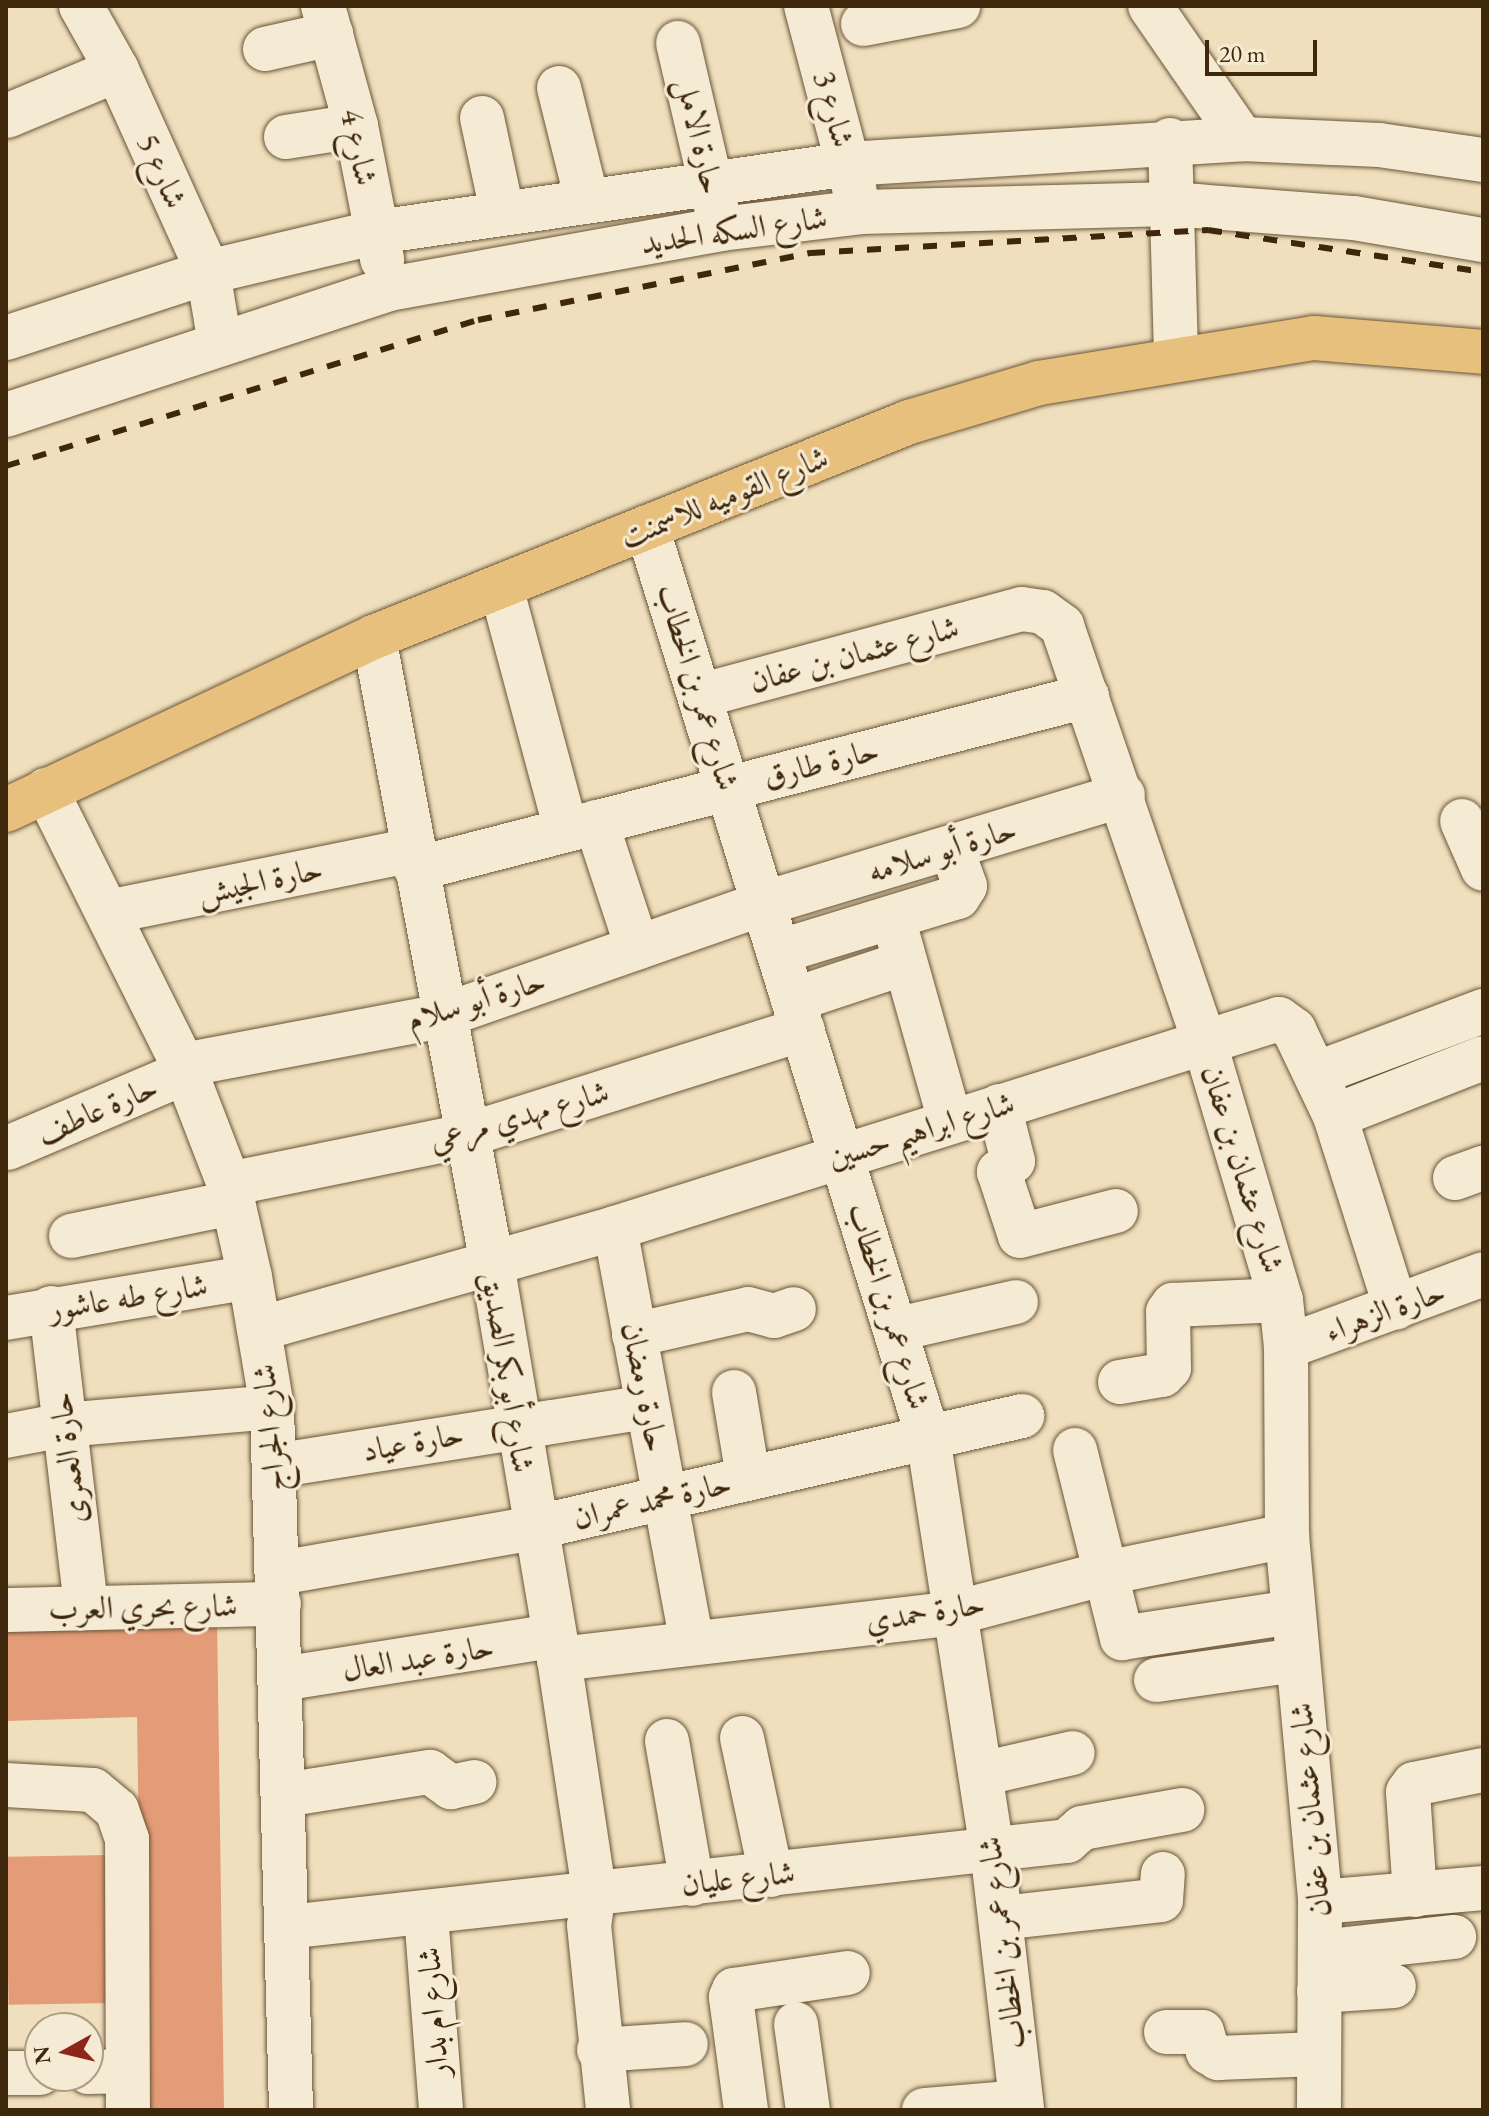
<!DOCTYPE html>
<meta charset="utf-8">
<style>
body{margin:0}
#map{position:relative;width:1489px;height:2116px;overflow:hidden;background:#f0dfbd;font-family:"EB Garamond",Amiri,serif}
div>[style]{position:absolute}
.building>*{inset:0;background:#e49b78;transform-origin:0 0}
.roads{filter:drop-shadow(0 0 2px #6a5537) drop-shadow(0 0 2px #6a5537)}
.minor>*{height:44px;margin:-22px;padding:0 22px;transform-origin:22px;border-radius:22px;background:#f5ead4}
.major>*{height:44px;margin:-22px;padding:0 22px;transform-origin:22px;border-radius:22px;background:#e8c07e}
.rail>*{height:6px;margin-top:-3px;transform-origin:0;background:repeating-linear-gradient(90deg,#3e270a 0 14px,transparent 0 28px)}
span{translate:-50% -50%;white-space:nowrap;text-align:center;line-height:1.15;-webkit-text-stroke:6px #f5ead4;paint-order:stroke}
.street-label{font-size:32px;color:#3e270a}
.frame{position:absolute;inset:0;border:8px solid #3e270a;pointer-events:none}
.north{position:absolute;left:24px;top:2012px;width:80px;height:80px;box-sizing:border-box;background:#f5ead4;border:2px solid #ac9c83;border-radius:50%;rotate:262deg;font-size:22px;font-weight:700;line-height:32px;text-align:center;color:#3e270a}
.north::after{content:'';display:block;margin:auto;width:28px;height:36px;background:#8f2418;clip-path:polygon(50% 0,100% 100%,50% 72%,0 100%)}
.scale{position:absolute;left:1205px;top:40px;width:112px;height:36px;box-sizing:border-box;border:4px solid #3e270a;border-top:0;padding-left:10px;font-size:24px;line-height:28px;white-space:nowrap;color:#3e270a;-webkit-text-stroke:6px #f5ead4;paint-order:stroke}
</style>
<div id="map">
<div class="building">
<i style="clip-path:polygon(217px 1617px,224px 2110px,143px 2110px,137px 1717px,6px 1721px,6px 1623px)"></i>
<i style="left:107px;top:1855px;width:148px;height:101px;rotate:89deg"></i>
</div>
<div class="roads">
<div class="minor">
<i style="left:81px;top:6px;width:73px;rotate:60.6deg"></i>
<i style="left:117px;top:70px;width:222px;rotate:65.7deg"></i>
<i style="left:208px;top:272px;width:73px;rotate:80.5deg"></i>
<i style="left:323px;top:6px;width:124px;rotate:74.6deg"></i>
<i style="left:356px;top:126px;width:136px;rotate:78.9deg"></i>
<i style="left:806px;top:6px;width:191px;rotate:75.2deg"></i>
<i style="left:1150px;top:6px;width:162px;rotate:55.3deg"></i>
<i style="left:863px;top:24px;width:97px;rotate:-10.7deg"></i>
<i style="left:678px;top:43px;width:172px;rotate:76.9deg"></i>
<i style="left:265px;top:49px;width:68px;rotate:-12.8deg"></i>
<i style="left:559px;top:88px;width:115px;rotate:76deg"></i>
<i style="left:7px;top:116px;width:119px;rotate:-22.7deg"></i>
<i style="left:482px;top:118px;width:95px;rotate:77.9deg"></i>
<i style="left:286px;top:137px;width:71px;rotate:-8.9deg"></i>
<i style="left:1170px;top:140px;width:219px;rotate:88.4deg"></i>
<i style="left:6px;top:338px;width:213px;rotate:-18.1deg"></i>
<i style="left:208px;top:272px;width:174px;rotate:-13.3deg"></i>
<i style="left:377px;top:232px;width:476px;rotate:-8.2deg"></i>
<i style="left:848px;top:164px;width:395px;rotate:-3.6deg"></i>
<i style="left:1242px;top:139px;width:137px;rotate:2.5deg"></i>
<i style="left:1379px;top:145px;width:105px;rotate:8.2deg"></i>
<i style="left:6px;top:415px;width:403px;rotate:-18.2deg"></i>
<i style="left:389px;top:289px;width:337px;rotate:-10.2deg"></i>
<i style="left:721px;top:229px;width:141px;rotate:-6.9deg"></i>
<i style="left:861px;top:212px;width:310px;rotate:-1.5deg"></i>
<i style="left:1171px;top:204px;width:184px;rotate:4.4deg"></i>
<i style="left:1354px;top:218px;width:131px;rotate:9.7deg"></i>
<i style="left:647px;top:527px;width:952px;rotate:72.84deg"></i>
<i style="left:928px;top:1437px;width:417px;rotate:81.2deg"></i>
<i style="left:992px;top:1849px;width:263px;rotate:83.4deg"></i>
<i style="left:501px;top:587px;width:251px;rotate:75deg"></i>
<i style="left:374px;top:637px;width:637px;rotate:79.33deg"></i>
<i style="left:492px;top:1263px;width:402px;rotate:80.4deg"></i>
<i style="left:559px;top:1659px;width:235px;rotate:81.4deg"></i>
<i style="left:594px;top:1891px;width:34px;rotate:98deg"></i>
<i style="left:589px;top:1925px;width:186px;rotate:84.1deg"></i>
<i style="left:703px;top:695px;width:330px;rotate:-15.1deg"></i>
<i style="left:1022px;top:609px;width:21px;rotate:8deg"></i>
<i style="left:1043px;top:612px;width:24px;rotate:36deg"></i>
<i style="left:1062px;top:626px;width:442px;rotate:71.1deg"></i>
<i style="left:1205px;top:1044px;width:267px;rotate:73.5deg"></i>
<i style="left:1281px;top:1300px;width:47px;rotate:83.9deg"></i>
<i style="left:1286px;top:1347px;width:189px;rotate:89.7deg"></i>
<i style="left:1287px;top:1536px;width:367px;rotate:84.8deg"></i>
<i style="left:1320px;top:1902px;width:208px;rotate:90.3deg"></i>
<i style="left:46px;top:790px;width:307px;rotate:63.5deg"></i>
<i style="left:183px;top:1065px;width:128px;rotate:68.9deg"></i>
<i style="left:229px;top:1184px;width:95px;rotate:77.3deg"></i>
<i style="left:250px;top:1277px;width:132px;rotate:80.4deg"></i>
<i style="left:272px;top:1407px;width:703px;rotate:88.45deg"></i>
<i style="left:1462px;top:821px;width:52px;rotate:66.4deg"></i>
<i style="left:596px;top:822px;width:132px;rotate:71.8deg"></i>
<i style="left:416px;top:869px;width:693px;rotate:-14.46deg"></i>
<i style="left:108px;top:912px;width:311px;rotate:-11.5deg"></i>
<i style="left:893px;top:918px;width:211px;rotate:74.3deg"></i>
<i style="left:778px;top:952px;width:188px;rotate:-17deg"></i>
<i style="left:958px;top:897px;width:13px;rotate:-58deg"></i>
<i style="left:965px;top:886px;width:41px;rotate:-109.7deg"></i>
<i style="left:793px;top:1000px;width:118px;rotate:-18.3deg"></i>
<i style="left:183px;top:1065px;width:264px;rotate:-10.7deg"></i>
<i style="left:442px;top:1016px;width:339px;rotate:-19.3deg"></i>
<i style="left:762px;top:904px;width:377px;rotate:-16.8deg"></i>
<i style="left:1318px;top:1073px;width:176px;rotate:-20.6deg"></i>
<i style="left:999px;top:1106px;width:57px;rotate:75.7deg"></i>
<i style="left:1013px;top:1161px;width:18px;rotate:142deg"></i>
<i style="left:999px;top:1172px;width:67px;rotate:71.8deg"></i>
<i style="left:1020px;top:1236px;width:99px;rotate:-14.6deg"></i>
<i style="left:1335px;top:1116px;width:159px;rotate:-21.4deg"></i>
<i style="left:8px;top:1148px;width:194px;rotate:-23.1deg"></i>
<i style="left:1455px;top:1178px;width:30px;rotate:-20deg"></i>
<i style="left:229px;top:1184px;width:240px;rotate:-11.5deg"></i>
<i style="left:464px;top:1136px;width:355px;rotate:-17.5deg"></i>
<i style="left:615px;top:1228px;width:419px;rotate:79.5deg"></i>
<i style="left:71px;top:1236px;width:164px;rotate:-11.6deg"></i>
<i style="left:51px;top:1308px;width:302px;rotate:83.3deg"></i>
<i style="left:6px;top:1318px;width:247px;rotate:-9.5deg"></i>
<i style="left:259px;top:1329px;width:370px;rotate:-15.8deg"></i>
<i style="left:615px;top:1228px;width:696px;rotate:-17.47deg"></i>
<i style="left:1279px;top:1019px;width:19px;rotate:36deg"></i>
<i style="left:1294px;top:1030px;width:95px;rotate:64.5deg"></i>
<i style="left:1335px;top:1116px;width:201px;rotate:72.4deg"></i>
<i style="left:898px;top:1329px;width:121px;rotate:-12.9deg"></i>
<i style="left:634px;top:1335px;width:117px;rotate:-12.8deg"></i>
<i style="left:748px;top:1309px;width:27px;rotate:15deg"></i>
<i style="left:774px;top:1316px;width:21px;rotate:-19deg"></i>
<i style="left:1286px;top:1347px;width:210px;rotate:-20.3deg"></i>
<i style="left:1120px;top:1382px;width:43px;rotate:-9.5deg"></i>
<i style="left:1162px;top:1375px;width:10px;rotate:-45deg"></i>
<i style="left:1169px;top:1368px;width:56px;rotate:-91deg"></i>
<i style="left:1168px;top:1312px;width:9px;rotate:-54deg"></i>
<i style="left:1173px;top:1305px;width:108px;rotate:-2.7deg"></i>
<i style="left:734px;top:1392px;width:86px;rotate:80.6deg"></i>
<i style="left:6px;top:1436px;width:58px;rotate:-10.9deg"></i>
<i style="left:63px;top:1425px;width:210px;rotate:-4.9deg"></i>
<i style="left:1075px;top:1450px;width:194px;rotate:76deg"></i>
<i style="left:1122px;top:1638px;width:172px;rotate:-8.7deg"></i>
<i style="left:274px;top:1466px;width:378px;rotate:-9deg"></i>
<i style="left:279px;top:1573px;width:258px;rotate:-10deg"></i>
<i style="left:533px;top:1528px;width:502px;rotate:-12.9deg"></i>
<i style="left:6px;top:1610px;width:273px;rotate:-1.3deg"></i>
<i style="left:559px;top:1659px;width:399px;rotate:-6.6deg"></i>
<i style="left:955px;top:1613px;width:156px;rotate:-14.8deg"></i>
<i style="left:1106px;top:1573px;width:185px;rotate:-11.6deg"></i>
<i style="left:281px;top:1679px;width:276px;rotate:-9deg"></i>
<i style="left:1156px;top:1680px;width:141px;rotate:-8.1deg"></i>
<i style="left:742px;top:1738px;width:140px;rotate:78deg"></i>
<i style="left:667px;top:1741px;width:145px;rotate:80.1deg"></i>
<i style="left:981px;top:1774px;width:94px;rotate:-12.9deg"></i>
<i style="left:6px;top:1785px;width:87px;rotate:3.3deg"></i>
<i style="left:93px;top:1790px;width:31px;rotate:40deg"></i>
<i style="left:117px;top:1810px;width:31px;rotate:71deg"></i>
<i style="left:127px;top:1839px;width:271px;rotate:89.8deg"></i>
<i style="left:284px;top:1795px;width:148px;rotate:-9deg"></i>
<i style="left:430px;top:1772px;width:26px;rotate:36deg"></i>
<i style="left:451px;top:1787px;width:24px;rotate:-12deg"></i>
<i style="left:1415px;top:1895px;width:103px;rotate:-93.9deg"></i>
<i style="left:1408px;top:1792px;width:10px;rotate:-53deg"></i>
<i style="left:1414px;top:1784px;width:70px;rotate:-11.5deg"></i>
<i style="left:1320px;top:1902px;width:164px;rotate:-4.9deg"></i>
<i style="left:426px;top:1914px;width:197px;rotate:85.6deg"></i>
<i style="left:1001px;top:1918px;width:161px;rotate:-6.4deg"></i>
<i style="left:1161px;top:1900px;width:26px;rotate:-86deg"></i>
<i style="left:287px;top:1927px;width:785px;rotate:-6.29deg"></i>
<i style="left:1067px;top:1841px;width:20px;rotate:-41deg"></i>
<i style="left:1082px;top:1828px;width:102px;rotate:-10.2deg"></i>
<i style="left:1320px;top:1952px;width:135px;rotate:-6.4deg"></i>
<i style="left:1319px;top:1991px;width:75px;rotate:-3.8deg"></i>
<i style="left:796px;top:2024px;width:87px;rotate:82.1deg"></i>
<i style="left:1166px;top:2032px;width:36px"></i>
<i style="left:1202px;top:2032px;width:21px;rotate:73deg"></i>
<i style="left:1208px;top:2052px;width:12px;rotate:31deg"></i>
<i style="left:1218px;top:2058px;width:100px;rotate:-2.3deg"></i>
<i style="left:599px;top:2050px;width:87px;rotate:-3.9deg"></i>
<i style="left:88px;top:2072px;width:39px;rotate:-1deg"></i>
<i style="left:6px;top:2073px;width:34px"></i>
<i style="left:746px;top:2110px;width:114px;rotate:-97.6deg"></i>
<i style="left:731px;top:1997px;width:8px;rotate:-67deg"></i>
<i style="left:734px;top:1990px;width:115px;rotate:-8.5deg"></i>
<i style="left:924px;top:2110px;width:97px;rotate:-4.7deg"></i>
</div>
<div class="major">
<i style="left:6px;top:810px;width:407px;rotate:-25.2deg"></i>
<i style="left:374px;top:637px;width:577px;rotate:-21.89deg"></i>
<i style="left:909px;top:422px;width:136px;rotate:-16.7deg"></i>
<i style="left:1039px;top:383px;width:279px;rotate:-9.3deg"></i>
<i style="left:1314px;top:338px;width:170px;rotate:4.7deg"></i>
</div>
</div>
<div class="rail">
<i style="left:6px;top:466px;width:494px;rotate:-17.2deg"></i>
<i style="left:478px;top:320px;width:340px;rotate:-11.4deg"></i>
<i style="left:811px;top:253px;width:398px;rotate:-3.3deg"></i>
<i style="left:1208px;top:230px;width:278px;rotate:8.7deg"></i>
</div>
<div class="street-label">
<span style="left:834px;top:109px;rotate:75deg">شارع 3</span>
<span style="left:700px;top:136px;rotate:77deg">حارة الامل</span>
<span style="left:359px;top:147px;rotate:78deg">شارع 4</span>
<span style="left:162px;top:171px;rotate:66deg">شارع 5</span>
<span style="left:734px;top:230px;rotate:-8deg">شارع السكه الحديد</span>
<span style="left:724px;top:497px;rotate:-22deg">شارع القوميه للاسمنت</span>
<span style="left:854px;top:654px;rotate:-15deg">شارع عثمان بن عفان</span>
<span style="left:698px;top:687px;rotate:73deg">شارع عمر بن الخطاب</span>
<span style="left:821px;top:763px;rotate:-14deg">حارة طارق</span>
<span style="left:942px;top:850px;rotate:-17deg">حارة أبو سلامه</span>
<span style="left:260px;top:881px;rotate:-12deg">حارة الجيش</span>
<span style="left:476px;top:1000px;rotate:-17deg">حارة أبو سلام</span>
<span style="left:97px;top:1110px;rotate:-23deg">حارة عاطف</span>
<span style="left:519px;top:1116px;rotate:-16deg">شارع مهدي مرعي</span>
<span style="left:921px;top:1130px;rotate:-17deg">شارع ابراهيم حسين</span>
<span style="left:1243px;top:1169px;rotate:73deg">شارع عثمان بن عفان</span>
<span style="left:128px;top:1297px;rotate:-9deg">شارع طه عاشور</span>
<span style="left:889px;top:1306px;rotate:73deg">شارع عمر بن الخطاب</span>
<span style="left:1385px;top:1311px;rotate:-20deg">حارة الزهراء</span>
<span style="left:508px;top:1372px;rotate:81deg">شارع أبو بكر الصديق</span>
<span style="left:645px;top:1387px;rotate:79deg">حارة رمضان</span>
<span style="left:269px;top:1428px;rotate:-95deg">شارع الجراج</span>
<span style="left:413px;top:1442px;rotate:-10deg">حارة عياد</span>
<span style="left:68px;top:1458px;rotate:-97deg">حارة العمرى</span>
<span style="left:652px;top:1500px;rotate:-13deg">حارة محمد عمران</span>
<span style="left:143px;top:1607px;rotate:-1deg">شارع بحري العرب</span>
<span style="left:925px;top:1612px;rotate:-9deg">حارة حمدي</span>
<span style="left:418px;top:1658px;rotate:-9deg">حارة عبد العال</span>
<span style="left:1310px;top:1810px;rotate:-95deg">شارع عثمان بن عفان</span>
<span style="left:738px;top:1878px;rotate:-6deg">شارع عليان</span>
<span style="left:1002px;top:1943px;rotate:-97deg">شارع عمر بن الخطاب</span>
<span style="left:433px;top:2012px;rotate:-94deg">شارع ام بدار</span>
</div>
<div class="frame"></div>
<div class="north">N</div>
<div class="scale">20 m</div>
</div>
